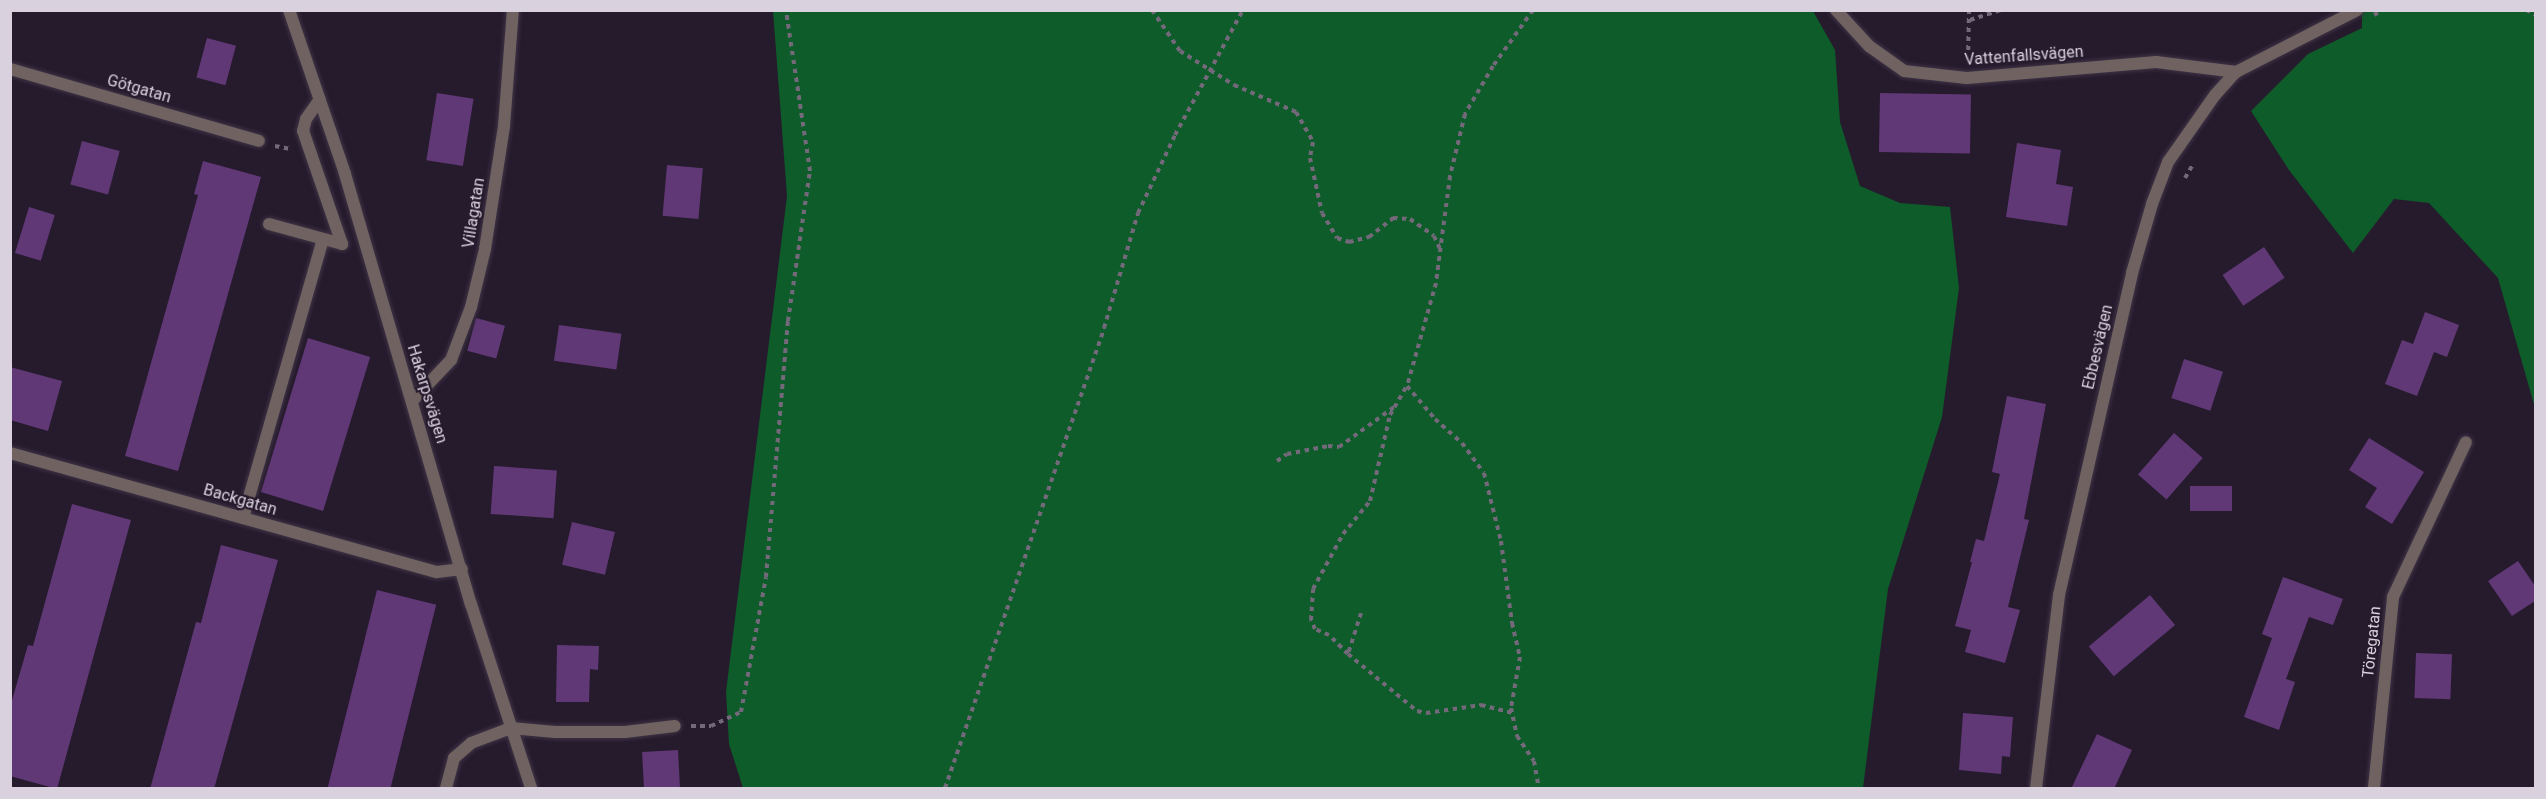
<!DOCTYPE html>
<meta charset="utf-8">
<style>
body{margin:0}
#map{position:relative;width:2546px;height:799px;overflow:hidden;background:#261a2d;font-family:Roboto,sans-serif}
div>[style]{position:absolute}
.forest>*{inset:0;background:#0e5c2a}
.building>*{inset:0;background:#603876;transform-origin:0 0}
.path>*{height:4px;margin-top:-2px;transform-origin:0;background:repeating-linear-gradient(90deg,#74697a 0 4.5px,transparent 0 9px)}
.roads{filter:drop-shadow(0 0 2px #3f3446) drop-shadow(0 0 2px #3f3446)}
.service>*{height:12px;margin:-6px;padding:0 6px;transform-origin:6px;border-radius:6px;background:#6f6260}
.minor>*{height:12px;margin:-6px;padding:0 6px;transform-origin:6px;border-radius:6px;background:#6f6260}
.tertiary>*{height:12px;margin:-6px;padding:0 6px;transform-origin:6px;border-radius:6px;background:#6f6260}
span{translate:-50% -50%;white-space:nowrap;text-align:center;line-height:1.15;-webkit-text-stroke:4.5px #261a2d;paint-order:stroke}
.street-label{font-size:16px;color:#d9d1de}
.frame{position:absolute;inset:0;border:12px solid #d9d1de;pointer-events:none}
</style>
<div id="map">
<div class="forest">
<i style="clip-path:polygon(773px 11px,1813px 11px,1835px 50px,1840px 122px,1860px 186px,1900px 203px,1950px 207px,1959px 288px,1942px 417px,1888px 589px,1863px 788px,743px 788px,729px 744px,726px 692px,787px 196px)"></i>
<i style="clip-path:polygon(2362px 11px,2535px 11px,2535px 408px,2498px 278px,2429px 203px,2394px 199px,2353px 253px,2289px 170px,2251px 111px,2308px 54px,2362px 28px)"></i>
</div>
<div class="building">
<i style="left:207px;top:38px;width:30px;height:41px;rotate:15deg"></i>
<i style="left:437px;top:93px;width:37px;height:68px;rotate:9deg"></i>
<i style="left:1880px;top:93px;width:91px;height:59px;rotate:1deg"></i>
<i style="left:82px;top:141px;width:39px;height:45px;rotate:15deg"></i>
<i style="clip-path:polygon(2017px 143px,2061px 150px,2056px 184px,2073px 187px,2067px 226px,2006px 217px)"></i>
<i style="clip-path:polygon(203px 161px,261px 177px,178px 471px,125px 456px,198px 195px,194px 194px)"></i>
<i style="left:667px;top:165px;width:36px;height:51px;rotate:5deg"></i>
<i style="left:29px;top:207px;width:27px;height:48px;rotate:17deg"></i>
<i style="left:2264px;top:247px;width:37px;height:50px;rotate:56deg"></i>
<i style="clip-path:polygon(2425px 312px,2459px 325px,2447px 357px,2434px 352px,2417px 396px,2385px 384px,2402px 340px,2413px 344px)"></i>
<i style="left:476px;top:318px;width:30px;height:34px;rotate:15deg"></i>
<i style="left:559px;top:325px;width:63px;height:36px;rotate:8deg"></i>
<i style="left:308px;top:338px;width:65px;height:161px;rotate:17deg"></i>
<i style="left:2184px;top:359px;width:41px;height:41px;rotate:18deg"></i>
<i style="clip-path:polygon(10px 367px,62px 381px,48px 431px,10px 420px)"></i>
<i style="clip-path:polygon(2007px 396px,2046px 404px,2024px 519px,2029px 520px,2008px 607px,2020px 610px,2005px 663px,1965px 652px,1971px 630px,1955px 626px,1972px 562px,1970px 562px,1976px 539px,1984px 541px,2000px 474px,1992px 472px)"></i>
<i style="left:2174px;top:433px;width:38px;height:55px;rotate:41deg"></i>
<i style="clip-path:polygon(2369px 438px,2424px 472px,2392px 524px,2365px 507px,2377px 488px,2349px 470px)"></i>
<i style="left:494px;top:466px;width:63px;height:48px;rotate:4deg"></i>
<i style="left:2190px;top:486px;width:42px;height:25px"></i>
<i style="clip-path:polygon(72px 504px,131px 520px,57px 789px,10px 776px,10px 707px,28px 645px,33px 646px)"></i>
<i style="left:572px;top:522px;width:44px;height:44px;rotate:13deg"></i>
<i style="clip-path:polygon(221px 545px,278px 560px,214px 789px,150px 789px,196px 622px,201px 623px)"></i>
<i style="clip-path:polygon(2518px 561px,2535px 586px,2535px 601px,2512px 616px,2488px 581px)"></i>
<i style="clip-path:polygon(2283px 577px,2343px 599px,2333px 625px,2309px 617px,2286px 679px,2295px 682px,2279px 730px,2244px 717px,2272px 638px,2262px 634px)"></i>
<i style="left:377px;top:590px;width:61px;height:206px;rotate:14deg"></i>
<i style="left:2150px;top:595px;width:39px;height:80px;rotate:50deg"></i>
<i style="clip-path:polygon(557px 645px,599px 646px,598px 670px,590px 669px,589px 702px,556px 702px)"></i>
<i style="left:2416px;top:653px;width:36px;height:45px;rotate:2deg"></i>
<i style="clip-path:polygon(1963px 713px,2013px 717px,2010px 757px,2002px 756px,2001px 774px,1959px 770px)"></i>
<i style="clip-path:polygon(2097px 734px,2132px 750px,2114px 789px,2071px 789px)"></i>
<i style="left:678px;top:750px;width:39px;height:36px;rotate:87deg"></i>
</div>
<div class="path">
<i style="left:1152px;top:10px;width:50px;rotate:55.7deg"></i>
<i style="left:1180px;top:51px;width:64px;rotate:32.2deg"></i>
<i style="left:1234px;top:85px;width:68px;rotate:23.5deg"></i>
<i style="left:1296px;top:112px;width:34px;rotate:60deg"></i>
<i style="left:1313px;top:142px;width:16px;rotate:101deg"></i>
<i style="left:1310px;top:158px;width:56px;rotate:77.7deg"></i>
<i style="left:1322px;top:213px;width:29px;rotate:59deg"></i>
<i style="left:1337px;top:238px;width:13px;rotate:18deg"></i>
<i style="left:1349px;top:242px;width:21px;rotate:-14deg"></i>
<i style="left:1369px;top:237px;width:31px;rotate:-38deg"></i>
<i style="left:1393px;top:218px;width:17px;rotate:3deg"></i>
<i style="left:1410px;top:219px;width:29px;rotate:35deg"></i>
<i style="left:1434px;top:236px;width:17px;rotate:65deg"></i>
<i style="left:1533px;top:10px;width:69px;rotate:125.5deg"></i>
<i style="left:1493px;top:66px;width:56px;rotate:120.3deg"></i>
<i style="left:1465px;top:114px;width:64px;rotate:103.6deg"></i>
<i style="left:1450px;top:176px;width:108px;rotate:97.5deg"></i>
<i style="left:1436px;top:283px;width:107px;rotate:105.7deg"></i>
<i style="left:1407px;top:386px;width:43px;rotate:49.7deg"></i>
<i style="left:1435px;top:419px;width:36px;rotate:42deg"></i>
<i style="left:1462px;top:443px;width:37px;rotate:54deg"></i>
<i style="left:1484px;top:473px;width:70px;rotate:76deg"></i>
<i style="left:1501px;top:541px;width:83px;rotate:82.4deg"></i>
<i style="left:1512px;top:623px;width:35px;rotate:77deg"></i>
<i style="left:1520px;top:657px;width:52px;rotate:100deg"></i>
<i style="left:1511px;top:708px;width:29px;rotate:78deg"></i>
<i style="left:1517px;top:736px;width:30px;rotate:56deg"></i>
<i style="left:1534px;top:761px;width:27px;rotate:80deg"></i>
<i style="left:2526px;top:10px;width:11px;rotate:27deg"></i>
<i style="left:2374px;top:15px;width:9px;rotate:-32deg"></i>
<i style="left:1970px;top:20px;width:32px;rotate:-18deg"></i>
<i style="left:1968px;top:59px;width:49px;rotate:-88.8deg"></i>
<i style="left:275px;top:146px;width:16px;rotate:11deg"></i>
<i style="left:2185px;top:178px;width:16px;rotate:-60deg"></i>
<i style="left:1277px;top:461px;width:12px;rotate:-35deg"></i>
<i style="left:1287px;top:454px;width:42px;rotate:-11deg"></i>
<i style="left:1328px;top:446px;width:11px;rotate:5deg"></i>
<i style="left:1339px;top:447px;width:68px;rotate:-36deg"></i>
<i style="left:1361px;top:613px;width:43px;rotate:107.6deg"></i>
<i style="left:1348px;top:654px;width:89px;rotate:39.6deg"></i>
<i style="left:1417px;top:711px;width:9px;rotate:13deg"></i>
<i style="left:1426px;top:713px;width:56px;rotate:-8.3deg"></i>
<i style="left:1481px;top:705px;width:32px;rotate:14deg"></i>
<i style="left:1348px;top:654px;width:27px;rotate:-135deg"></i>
<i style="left:1329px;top:635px;width:15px;rotate:-157deg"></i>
<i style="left:1315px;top:629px;width:10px;rotate:-114deg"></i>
<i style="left:1311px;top:620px;width:31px;rotate:-86deg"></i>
<i style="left:1313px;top:589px;width:63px;rotate:-61.4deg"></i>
<i style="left:1343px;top:534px;width:43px;rotate:-50.7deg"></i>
<i style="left:1370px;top:501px;width:88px;rotate:-76.9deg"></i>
<i style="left:1390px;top:415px;width:34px;rotate:-60deg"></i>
<i style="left:691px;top:726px;width:20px"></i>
<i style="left:711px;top:726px;width:33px;rotate:-25deg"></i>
<i style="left:741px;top:712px;width:137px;rotate:-79.5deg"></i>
<i style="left:766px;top:577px;width:257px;rotate:-85.1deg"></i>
<i style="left:788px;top:321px;width:152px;rotate:-81.7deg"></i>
<i style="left:810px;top:171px;width:163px;rotate:-98.5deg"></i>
<i style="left:945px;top:788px;width:487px;rotate:-70.9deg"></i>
<i style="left:1104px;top:328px;width:120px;rotate:-73.5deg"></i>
<i style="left:1138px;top:213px;width:86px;rotate:-64.6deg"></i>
<i style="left:1175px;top:135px;width:142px;rotate:-61.5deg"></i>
</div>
<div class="roads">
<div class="service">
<i style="left:269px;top:224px;width:76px;rotate:15.3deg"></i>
<i style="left:342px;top:244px;width:120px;rotate:-109deg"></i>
<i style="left:303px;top:131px;width:12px;rotate:-76deg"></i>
<i style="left:306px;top:119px;width:24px;rotate:-55deg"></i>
<i style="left:243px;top:518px;width:290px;rotate:-74deg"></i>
<i style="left:511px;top:728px;width:44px;rotate:5.2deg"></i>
<i style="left:555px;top:732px;width:70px"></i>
<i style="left:625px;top:732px;width:50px;rotate:-6.8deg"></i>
</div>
<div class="minor">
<i style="left:1836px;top:10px;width:49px;rotate:47.5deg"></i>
<i style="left:1869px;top:46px;width:43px;rotate:35.5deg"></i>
<i style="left:1904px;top:71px;width:63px;rotate:6.3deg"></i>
<i style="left:1967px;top:78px;width:190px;rotate:-4.8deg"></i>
<i style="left:2156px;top:62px;width:81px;rotate:7.1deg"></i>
<i style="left:10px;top:69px;width:259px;rotate:16.1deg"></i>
<i style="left:412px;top:401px;width:57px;rotate:-46.4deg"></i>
<i style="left:451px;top:360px;width:57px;rotate:-69.3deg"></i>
<i style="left:471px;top:307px;width:60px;rotate:-76.4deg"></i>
<i style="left:485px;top:249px;width:124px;rotate:-81.2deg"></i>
<i style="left:504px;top:126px;width:116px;rotate:-85.6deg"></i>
<i style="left:10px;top:453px;width:443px;rotate:15.6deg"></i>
<i style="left:437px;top:572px;width:25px;rotate:-7deg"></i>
<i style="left:446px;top:788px;width:31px;rotate:-75deg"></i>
<i style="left:454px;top:758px;width:23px;rotate:-41deg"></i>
<i style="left:471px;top:743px;width:43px;rotate:-20.6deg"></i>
<i style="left:2374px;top:788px;width:192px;rotate:-84.3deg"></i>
<i style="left:2393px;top:597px;width:171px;rotate:-64.8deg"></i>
</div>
<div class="tertiary">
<i style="left:289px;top:10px;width:173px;rotate:71.1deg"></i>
<i style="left:345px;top:174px;width:448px;rotate:73.7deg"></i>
<i style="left:471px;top:604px;width:194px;rotate:71.9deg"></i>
<i style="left:2036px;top:788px;width:194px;rotate:-83.2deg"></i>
<i style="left:2059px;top:595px;width:330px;rotate:-77.2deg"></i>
<i style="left:2132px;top:273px;width:72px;rotate:-73.8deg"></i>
<i style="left:2152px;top:204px;width:45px;rotate:-69.1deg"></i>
<i style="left:2168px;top:162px;width:82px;rotate:-55deg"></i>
<i style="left:2215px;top:95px;width:31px;rotate:-48deg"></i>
<i style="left:2236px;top:72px;width:136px;rotate:-27.1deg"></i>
</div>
</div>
<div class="street-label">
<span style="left:2024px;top:56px;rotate:-4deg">Vattenfallsvägen</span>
<span style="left:139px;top:89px;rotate:16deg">Götgatan</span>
<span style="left:474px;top:213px;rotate:-81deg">Villagatan</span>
<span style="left:2098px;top:347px;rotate:-77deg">Ebbesvägen</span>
<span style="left:427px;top:394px;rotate:73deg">Hakarpsvägen</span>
<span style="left:240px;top:500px;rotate:16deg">Backgatan</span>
<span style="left:2372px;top:642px;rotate:-84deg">Töregatan</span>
</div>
<div class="frame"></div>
</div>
